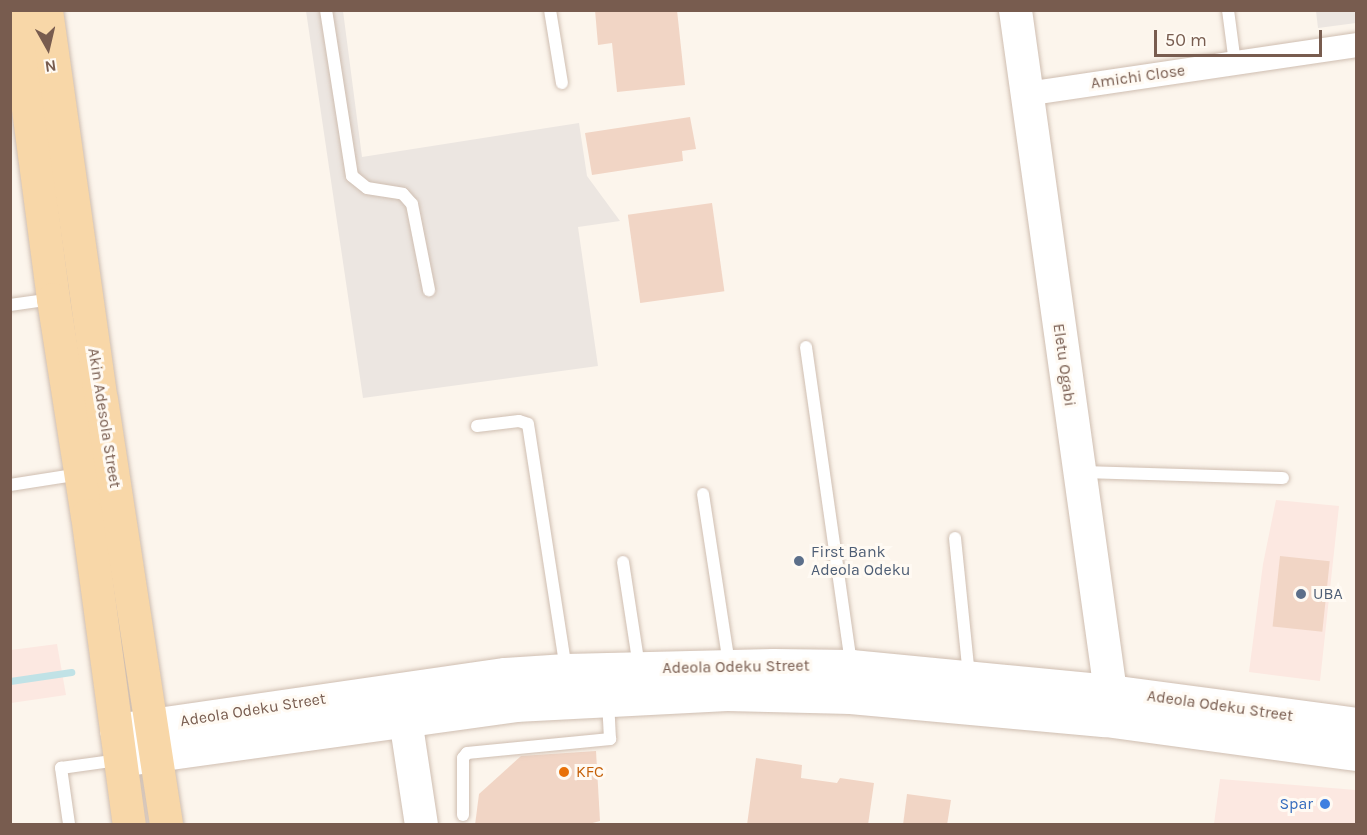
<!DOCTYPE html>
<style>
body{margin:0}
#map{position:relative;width:1367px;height:835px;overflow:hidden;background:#fcf5ec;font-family:Karla,sans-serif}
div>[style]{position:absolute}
.commercial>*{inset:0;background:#fce8e1}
.industrial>*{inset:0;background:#ece6e1}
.stream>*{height:7px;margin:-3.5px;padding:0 3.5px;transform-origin:3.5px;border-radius:3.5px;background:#c0e2e6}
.building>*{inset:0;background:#f1d5c5;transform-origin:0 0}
.roads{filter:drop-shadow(0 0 2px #cfbeb1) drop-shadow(0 0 2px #cfbeb1)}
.lane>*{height:12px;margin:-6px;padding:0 6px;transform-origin:6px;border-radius:6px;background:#fff}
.street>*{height:24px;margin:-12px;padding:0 12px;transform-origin:12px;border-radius:12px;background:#fff}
.secondary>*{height:33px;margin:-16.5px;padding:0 16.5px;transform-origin:16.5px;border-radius:16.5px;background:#fff}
.primary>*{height:33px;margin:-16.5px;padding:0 16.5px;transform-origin:16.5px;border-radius:16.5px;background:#f8d7a8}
.dots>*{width:16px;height:16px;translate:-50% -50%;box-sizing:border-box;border:3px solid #fffaf3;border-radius:50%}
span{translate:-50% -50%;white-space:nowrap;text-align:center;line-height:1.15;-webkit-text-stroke:6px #fffaf3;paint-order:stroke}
.street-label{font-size:16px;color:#785c4f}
.service-label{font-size:16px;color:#4e5e75}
.left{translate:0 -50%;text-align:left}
.food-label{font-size:16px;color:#c56008}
.shop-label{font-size:16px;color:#366cbe}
.right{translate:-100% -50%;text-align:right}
.frame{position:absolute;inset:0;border:12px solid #785c4f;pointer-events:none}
.north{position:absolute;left:18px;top:18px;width:60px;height:60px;-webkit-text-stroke:4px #fffaf3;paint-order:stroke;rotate:172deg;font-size:16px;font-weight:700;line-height:24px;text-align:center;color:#785c4f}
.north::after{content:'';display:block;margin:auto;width:21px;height:27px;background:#785c4f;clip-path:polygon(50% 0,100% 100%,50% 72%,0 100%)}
.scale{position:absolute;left:1154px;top:30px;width:168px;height:27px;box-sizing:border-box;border:3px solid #785c4f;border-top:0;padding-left:8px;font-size:18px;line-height:21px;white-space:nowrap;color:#785c4f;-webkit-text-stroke:4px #fffaf3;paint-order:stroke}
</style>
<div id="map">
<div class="commercial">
<i style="clip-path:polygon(1276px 500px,1339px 506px,1320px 681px,1249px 672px,1263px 564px)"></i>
<i style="clip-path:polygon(57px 644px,66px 695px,11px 703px,11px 650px)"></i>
<i style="clip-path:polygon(1220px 779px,1356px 790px,1356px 824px,1214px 824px)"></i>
</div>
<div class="industrial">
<i style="clip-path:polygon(306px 11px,343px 11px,362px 157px,579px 123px,587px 176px,620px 221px,578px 227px,598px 366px,363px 398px)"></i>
<i style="clip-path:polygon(1316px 11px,1356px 11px,1356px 23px,1318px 28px)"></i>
</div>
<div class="stream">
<i style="left:10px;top:681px;width:62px;rotate:-8.4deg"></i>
</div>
<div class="building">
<i style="clip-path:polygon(595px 10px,677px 10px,685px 85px,617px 92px,612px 43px,598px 45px)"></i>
<i style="clip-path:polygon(690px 117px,696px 149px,682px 151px,683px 161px,592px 175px,585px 133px)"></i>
<i style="left:712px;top:203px;width:89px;height:85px;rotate:82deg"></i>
<i style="left:1280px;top:556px;width:50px;height:71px;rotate:6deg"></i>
<i style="clip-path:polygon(596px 751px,600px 821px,585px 825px,475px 825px,479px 794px,521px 756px)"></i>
<i style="clip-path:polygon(756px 758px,802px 765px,801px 778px,837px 783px,840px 778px,874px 783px,868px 825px,747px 825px)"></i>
<i style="clip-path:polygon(907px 794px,951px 800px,947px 825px,903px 825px)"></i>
</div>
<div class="roads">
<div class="lane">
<i style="left:326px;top:10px;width:168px;rotate:81.1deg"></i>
<i style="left:352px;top:176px;width:19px;rotate:39deg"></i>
<i style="left:367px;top:188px;width:36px;rotate:9deg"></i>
<i style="left:403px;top:194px;width:13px;rotate:48deg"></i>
<i style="left:412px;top:204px;width:88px;rotate:78.8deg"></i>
<i style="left:550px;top:10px;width:74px;rotate:80.7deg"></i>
<i style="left:1228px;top:10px;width:53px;rotate:82.5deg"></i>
<i style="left:10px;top:305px;width:42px;rotate:-8.1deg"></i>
<i style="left:806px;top:347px;width:321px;rotate:81.9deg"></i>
<i style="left:477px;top:426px;width:42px;rotate:-6.8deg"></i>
<i style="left:519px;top:421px;width:9px;rotate:18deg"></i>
<i style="left:528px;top:424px;width:248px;rotate:81.2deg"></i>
<i style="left:1081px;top:472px;width:202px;rotate:1.7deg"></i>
<i style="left:10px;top:485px;width:71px;rotate:-8.9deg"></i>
<i style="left:703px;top:494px;width:172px;rotate:81.3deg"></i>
<i style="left:955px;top:538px;width:139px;rotate:84.2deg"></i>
<i style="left:623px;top:562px;width:106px;rotate:81.3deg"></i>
<i style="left:463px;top:815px;width:57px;rotate:-90deg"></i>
<i style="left:463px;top:758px;width:6px;rotate:-51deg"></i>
<i style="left:467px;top:753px;width:144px;rotate:-5.6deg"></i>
<i style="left:610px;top:739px;width:37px;rotate:-93deg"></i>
<i style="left:69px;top:824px;width:57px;rotate:-98.1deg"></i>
<i style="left:61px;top:768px;width:59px;rotate:-7.9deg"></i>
</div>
<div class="street">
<i style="left:1026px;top:94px;width:334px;rotate:-8.4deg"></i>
</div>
<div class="secondary">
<i style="left:1015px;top:10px;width:688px;rotate:82.06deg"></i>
<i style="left:1110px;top:691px;width:21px;rotate:101deg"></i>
<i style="left:402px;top:699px;width:126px;rotate:81.4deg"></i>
<i style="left:116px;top:730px;width:393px;rotate:-8.2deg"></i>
<i style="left:505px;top:674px;width:61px;rotate:-3.8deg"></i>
<i style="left:566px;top:670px;width:207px;rotate:-1.4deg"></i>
<i style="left:773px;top:665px;width:78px;rotate:0.7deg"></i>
<i style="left:851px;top:666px;width:260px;rotate:5.5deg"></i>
<i style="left:1110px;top:691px;width:248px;rotate:7.6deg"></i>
<i style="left:120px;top:760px;width:399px;rotate:-7.9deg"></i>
<i style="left:515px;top:705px;width:212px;rotate:-3deg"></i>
<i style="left:727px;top:694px;width:123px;rotate:1.4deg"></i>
<i style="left:850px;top:697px;width:256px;rotate:5.2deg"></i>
<i style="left:1105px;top:720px;width:253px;rotate:7.7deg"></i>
</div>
<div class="primary">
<i style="left:15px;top:10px;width:291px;rotate:82.5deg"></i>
<i style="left:53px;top:299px;width:219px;rotate:81.1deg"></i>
<i style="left:87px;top:515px;width:312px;rotate:82.3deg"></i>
<i style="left:46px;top:10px;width:393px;rotate:82deg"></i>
<i style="left:101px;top:399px;width:430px;rotate:81.3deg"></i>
</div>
</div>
<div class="dots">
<i style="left:799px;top:561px;background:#5c6f8a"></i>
<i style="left:1301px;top:594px;background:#5c6f8a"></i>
<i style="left:564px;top:772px;background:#e8710a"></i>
<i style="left:1325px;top:804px;background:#3f7fe0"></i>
</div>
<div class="street-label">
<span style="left:1138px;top:77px;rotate:-8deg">Amichi Close</span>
<span style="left:1064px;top:365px;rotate:82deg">Eletu Ogabi</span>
<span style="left:104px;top:418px;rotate:81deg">Akin Adesola Street</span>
<span style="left:736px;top:667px;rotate:-1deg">Adeola Odeku Street</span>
<span style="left:1220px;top:706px;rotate:8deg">Adeola Odeku Street</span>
<span style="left:253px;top:710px;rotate:-9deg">Adeola Odeku Street</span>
</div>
<div class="service-label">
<span class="left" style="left:811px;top:561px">First Bank<br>Adeola Odeku</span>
<span class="left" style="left:1313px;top:594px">UBA</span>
</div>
<div class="food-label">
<span class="left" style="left:576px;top:772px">KFC</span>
</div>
<div class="shop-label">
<span class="right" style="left:1313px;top:804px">Spar</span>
</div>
<div class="frame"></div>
<div class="north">N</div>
<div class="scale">50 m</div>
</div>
